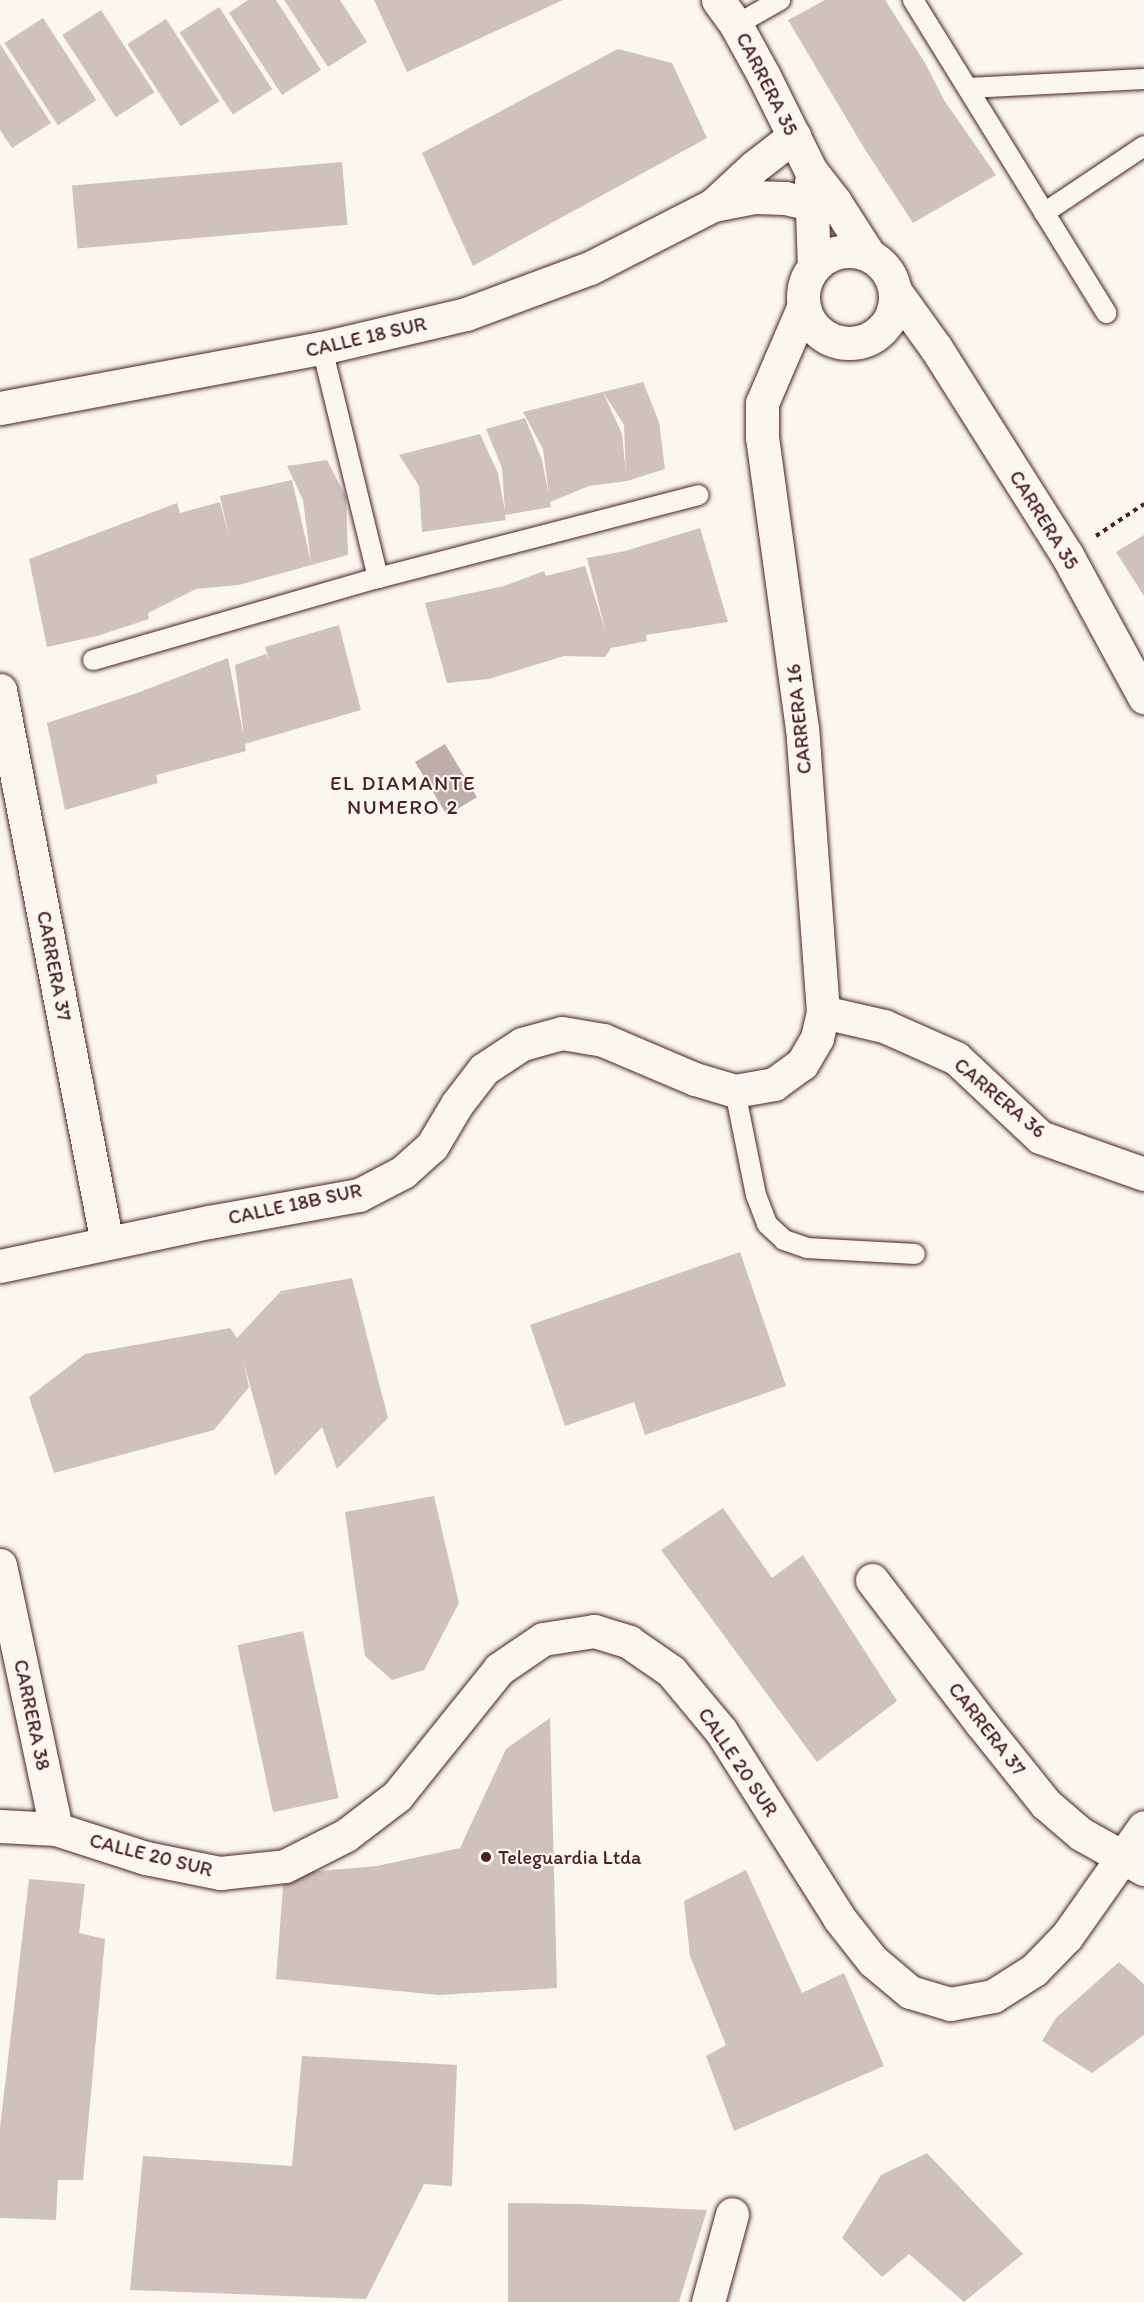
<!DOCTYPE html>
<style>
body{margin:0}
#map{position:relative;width:1144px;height:2302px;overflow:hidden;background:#fbf7ec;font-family:Itim,sans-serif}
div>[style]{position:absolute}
.water>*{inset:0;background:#bfadaa;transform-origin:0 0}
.building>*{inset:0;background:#cfc2bc;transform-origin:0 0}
.path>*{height:4px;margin-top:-2px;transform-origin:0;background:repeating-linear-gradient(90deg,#4a1f2b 0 4.5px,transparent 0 9px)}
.roads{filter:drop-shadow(0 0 2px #4a1f2b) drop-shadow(0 0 2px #4a1f2b)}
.lane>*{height:20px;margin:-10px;padding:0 10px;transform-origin:10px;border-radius:10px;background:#fbf7ec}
.street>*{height:33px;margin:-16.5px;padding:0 16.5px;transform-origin:16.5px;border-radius:16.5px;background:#fbf7ec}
.street>.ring{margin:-16.5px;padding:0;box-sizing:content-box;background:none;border:33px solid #fbf7ec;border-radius:50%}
.secondary>*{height:33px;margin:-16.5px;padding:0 16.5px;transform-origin:16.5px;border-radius:16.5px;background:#fbf7ec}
.dots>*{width:16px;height:16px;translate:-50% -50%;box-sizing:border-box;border:3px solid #fbf7ec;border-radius:50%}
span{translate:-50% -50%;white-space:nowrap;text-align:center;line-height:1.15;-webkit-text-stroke:4.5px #fbf7ec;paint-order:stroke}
.street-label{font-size:20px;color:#4a1f2b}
.poi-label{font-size:20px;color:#4a1f2b}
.left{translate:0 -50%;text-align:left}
.neighbourhood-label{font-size:21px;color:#4a1f2b;letter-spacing:1.5px}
</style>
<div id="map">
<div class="water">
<i style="left:445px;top:744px;width:62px;height:35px;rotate:59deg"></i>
</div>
<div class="building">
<i style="clip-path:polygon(248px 0,276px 0,321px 70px,282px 95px,229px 13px)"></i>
<i style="clip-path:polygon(284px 0,340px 0,367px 42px,328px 67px)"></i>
<i style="clip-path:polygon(374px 0,563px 0,407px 72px)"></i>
<i style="clip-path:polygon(825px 0,885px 0,925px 63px,944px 100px,996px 175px,913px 223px,864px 148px,788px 20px)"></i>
<i style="left:219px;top:7px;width:98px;height:47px;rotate:57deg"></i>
<i style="left:101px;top:10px;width:98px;height:46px;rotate:57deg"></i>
<i style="left:43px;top:18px;width:98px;height:46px;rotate:57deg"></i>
<i style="left:166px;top:19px;width:98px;height:46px;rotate:57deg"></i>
<i style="clip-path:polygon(0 44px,51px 123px,12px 148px,0 130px)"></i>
<i style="clip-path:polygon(618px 49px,672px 63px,707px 138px,473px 266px,422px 153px)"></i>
<i style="left:342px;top:162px;width:63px;height:271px;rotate:85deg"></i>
<i style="clip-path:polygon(evenodd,643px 382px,659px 422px,665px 469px,627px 481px,589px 486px,550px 502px,551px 507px,505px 515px,506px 520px,422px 532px,419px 486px,399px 455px,480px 434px,498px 473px,505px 511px,502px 468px,486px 429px,525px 418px,542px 460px,549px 496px,543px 449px,523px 412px,643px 382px,603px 392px,624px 425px,626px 473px,622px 434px,603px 392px)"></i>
<i style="clip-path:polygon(327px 460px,346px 497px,348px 555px,239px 585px,196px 589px,148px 613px,149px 619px,97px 636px,47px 647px,29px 559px,177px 503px,180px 513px,220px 502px,229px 537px,220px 496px,292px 480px,311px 562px,303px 500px,287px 466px)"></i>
<i style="clip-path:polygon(700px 528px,728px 622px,646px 635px,647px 641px,611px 648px,605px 657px,564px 656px,489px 679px,447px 683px,425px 603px,504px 586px,544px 571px,546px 576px,585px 566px,606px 633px,587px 558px,625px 551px)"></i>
<i style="clip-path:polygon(1144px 535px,1144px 596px,1116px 552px)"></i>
<i style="clip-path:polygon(339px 625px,361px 710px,245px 744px,246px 751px,156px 775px,158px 783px,65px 810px,47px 723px,137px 693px,228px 658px,244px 737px,235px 665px,266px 654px,269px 660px,265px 647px)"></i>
<i style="clip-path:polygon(740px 1252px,786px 1386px,645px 1435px,634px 1402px,565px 1426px,530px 1325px)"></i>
<i style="clip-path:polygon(352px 1278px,388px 1418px,337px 1469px,322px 1427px,275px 1476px,243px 1360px,249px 1387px,214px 1430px,54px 1473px,29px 1397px,85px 1354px,230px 1328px,237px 1338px,281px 1291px)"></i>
<i style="clip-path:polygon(434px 1496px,459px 1603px,424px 1670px,392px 1680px,365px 1656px,345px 1512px)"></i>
<i style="clip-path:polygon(723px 1508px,772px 1578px,803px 1555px,897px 1701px,817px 1762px,661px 1550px)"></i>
<i style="left:303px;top:1631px;width:171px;height:67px;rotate:78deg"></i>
<i style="clip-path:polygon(550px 1718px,557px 1988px,439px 1995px,276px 1979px,284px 1874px,377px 1866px,460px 1848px,506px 1749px)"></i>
<i style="clip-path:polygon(746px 1870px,802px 1993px,844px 1973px,884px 2066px,734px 2131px,706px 2056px,726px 2045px,690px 1956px,684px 1901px)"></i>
<i style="clip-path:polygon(29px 1879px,85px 1884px,79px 1933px,105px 1939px,83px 2180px,58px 2180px,56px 2220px,0 2218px,0 2128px)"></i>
<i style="clip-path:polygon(1119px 1962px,1144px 1984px,1144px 2035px,1092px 2073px,1042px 2041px,1056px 2018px)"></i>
<i style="clip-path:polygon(302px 2056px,457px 2065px,452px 2186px,424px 2184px,366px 2299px,130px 2290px,143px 2156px,292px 2166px)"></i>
<i style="clip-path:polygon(927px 2153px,1023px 2254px,964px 2302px,909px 2254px,882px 2277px,842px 2238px,881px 2175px)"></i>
<i style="clip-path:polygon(508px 2203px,578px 2204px,707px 2210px,679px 2302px,508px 2302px)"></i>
</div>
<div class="path">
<i style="left:1096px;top:536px;width:58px;rotate:-33.7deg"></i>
</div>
<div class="roads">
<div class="lane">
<i style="left:913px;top:0;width:368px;rotate:58.3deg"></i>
<i style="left:736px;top:25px;width:51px;rotate:-29.6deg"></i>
<i style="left:968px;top:88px;width:176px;rotate:-2.9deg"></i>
<i style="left:1044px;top:213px;width:120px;rotate:-33.8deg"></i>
<i style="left:322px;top:348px;width:237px;rotate:76.3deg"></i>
<i style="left:93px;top:660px;width:297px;rotate:-16.1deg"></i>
<i style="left:378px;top:578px;width:331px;rotate:-14.5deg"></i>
<i style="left:735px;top:1091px;width:106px;rotate:78.6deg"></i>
<i style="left:756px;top:1195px;width:31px;rotate:69deg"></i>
<i style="left:767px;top:1224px;width:23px;rotate:43deg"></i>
<i style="left:784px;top:1240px;width:24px;rotate:19deg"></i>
<i style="left:807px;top:1248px;width:108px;rotate:3.2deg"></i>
</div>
<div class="street">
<i style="left:718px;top:0;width:31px;rotate:54deg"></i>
<i style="left:736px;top:25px;width:58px;rotate:61.2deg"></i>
<i style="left:764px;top:76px;width:106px;rotate:63.7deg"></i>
<i style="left:811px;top:171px;width:39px;rotate:52deg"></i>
<i style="left:835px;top:202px;width:63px;rotate:57.3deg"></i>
<i style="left:811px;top:182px;width:84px;rotate:88deg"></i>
<i style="left:713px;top:205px;width:42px;rotate:-11deg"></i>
<i style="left:754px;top:197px;width:31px;rotate:2deg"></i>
<i style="left:785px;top:198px;width:28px;rotate:13deg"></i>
<i class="ring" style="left:803px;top:251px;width:59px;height:59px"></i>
<i style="left:895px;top:291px;width:70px;rotate:54.3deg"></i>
<i style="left:936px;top:348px;width:245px;rotate:57.7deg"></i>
<i style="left:1067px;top:555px;width:162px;rotate:61.5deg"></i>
<i style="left:0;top:408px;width:328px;rotate:-10.6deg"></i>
<i style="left:322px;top:348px;width:148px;rotate:-13.3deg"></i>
<i style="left:466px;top:314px;width:132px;rotate:-20.4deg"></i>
<i style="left:590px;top:268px;width:138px;rotate:-27.1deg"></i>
<i style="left:713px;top:205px;width:56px;rotate:-42.8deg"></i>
<i style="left:754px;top:167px;width:51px;rotate:-37.8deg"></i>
<i style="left:0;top:690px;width:563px;rotate:79.05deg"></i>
<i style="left:823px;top:1012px;width:63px;rotate:12.9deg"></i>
<i style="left:884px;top:1026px;width:79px;rotate:24deg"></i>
<i style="left:956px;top:1058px;width:115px;rotate:43.2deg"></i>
<i style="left:1040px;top:1137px;width:110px;rotate:19.6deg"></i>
<i style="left:0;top:1266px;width:214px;rotate:-11.9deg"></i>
<i style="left:209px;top:1222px;width:152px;rotate:-10.2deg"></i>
<i style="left:359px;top:1195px;width:50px;rotate:-27.6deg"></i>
<i style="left:403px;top:1172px;width:39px;rotate:-42deg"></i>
<i style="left:432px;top:1146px;width:49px;rotate:-59.2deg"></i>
<i style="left:457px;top:1104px;width:44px;rotate:-52.4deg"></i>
<i style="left:484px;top:1069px;width:45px;rotate:-33.3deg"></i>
<i style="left:522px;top:1044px;width:41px;rotate:-15.4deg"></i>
<i style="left:562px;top:1033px;width:42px;rotate:9.7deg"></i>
<i style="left:603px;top:1040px;width:100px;rotate:23deg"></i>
<i style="left:695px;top:1079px;width:42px;rotate:16.7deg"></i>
<i style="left:735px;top:1091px;width:40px;rotate:-10deg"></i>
<i style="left:774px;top:1084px;width:34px;rotate:-36deg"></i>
<i style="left:802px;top:1064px;width:30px;rotate:-60deg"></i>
<i style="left:817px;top:1038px;width:27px;rotate:-77deg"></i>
<i style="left:823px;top:1012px;width:284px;rotate:-94.2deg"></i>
<i style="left:802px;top:729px;width:295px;rotate:-97.8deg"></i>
<i style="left:762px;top:437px;width:34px;rotate:-90deg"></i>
<i style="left:762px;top:403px;width:103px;rotate:-66.7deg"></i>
<i style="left:0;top:1565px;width:270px;rotate:78deg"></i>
<i style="left:872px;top:1580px;width:180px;rotate:52.7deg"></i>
<i style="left:981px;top:1723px;width:104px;rotate:51.3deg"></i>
<i style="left:1046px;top:1804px;width:46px;rotate:40.6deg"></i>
<i style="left:1081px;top:1834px;width:72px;rotate:29.1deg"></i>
<i style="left:708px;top:2302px;width:91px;rotate:-74.7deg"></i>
</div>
<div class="secondary">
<i style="left:0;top:1826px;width:56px;rotate:3.1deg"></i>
<i style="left:56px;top:1829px;width:95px;rotate:17.9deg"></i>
<i style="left:146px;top:1858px;width:76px;rotate:11.5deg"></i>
<i style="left:220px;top:1873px;width:65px;rotate:-6.1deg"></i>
<i style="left:285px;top:1866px;width:68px;rotate:-26.9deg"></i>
<i style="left:346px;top:1835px;width:64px;rotate:-37.4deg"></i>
<i style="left:397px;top:1796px;width:163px;rotate:-51.2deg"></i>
<i style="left:499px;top:1669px;width:53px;rotate:-34.3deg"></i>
<i style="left:543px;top:1639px;width:52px;rotate:-8.9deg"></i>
<i style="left:594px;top:1631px;width:37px;rotate:17deg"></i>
<i style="left:629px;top:1642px;width:51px;rotate:34.6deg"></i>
<i style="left:671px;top:1671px;width:78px;rotate:50.2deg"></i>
<i style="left:721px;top:1731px;width:221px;rotate:57.7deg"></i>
<i style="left:839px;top:1918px;width:55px;rotate:51.7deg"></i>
<i style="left:873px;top:1961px;width:48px;rotate:40deg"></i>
<i style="left:910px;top:1992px;width:42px;rotate:16.7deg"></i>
<i style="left:950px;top:2004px;width:44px;rotate:-10.5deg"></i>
<i style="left:993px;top:1996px;width:49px;rotate:-32.4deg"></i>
<i style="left:1034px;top:1970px;width:47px;rotate:-45.9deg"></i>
<i style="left:1067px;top:1936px;width:133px;rotate:-54.8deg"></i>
</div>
</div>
<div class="dots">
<i style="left:486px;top:1857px;background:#4a1f2b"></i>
</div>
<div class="street-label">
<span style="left:767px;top:84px;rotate:63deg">CARRERA 35</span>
<span style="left:366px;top:337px;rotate:-13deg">CALLE 18 SUR</span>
<span style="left:1044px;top:520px;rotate:58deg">CARRERA 35</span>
<span style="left:799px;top:719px;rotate:-96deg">CARRERA 16</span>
<span style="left:54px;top:966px;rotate:79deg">CARRERA 37</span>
<span style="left:1000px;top:1098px;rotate:40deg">CARRERA 36</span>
<span style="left:295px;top:1204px;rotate:-12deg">CALLE 18B SUR</span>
<span style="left:32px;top:1715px;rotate:78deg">CARRERA 38</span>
<span style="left:987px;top:1729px;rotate:52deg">CARRERA 37</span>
<span style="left:738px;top:1762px;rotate:56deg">CALLE 20 SUR</span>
<span style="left:151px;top:1855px;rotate:14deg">CALLE 20 SUR</span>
</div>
<div class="poi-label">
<span class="left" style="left:498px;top:1857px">Teleguardia Ltda</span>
</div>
<div class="neighbourhood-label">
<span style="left:403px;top:795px">EL DIAMANTE<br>NUMERO 2</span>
</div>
</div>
